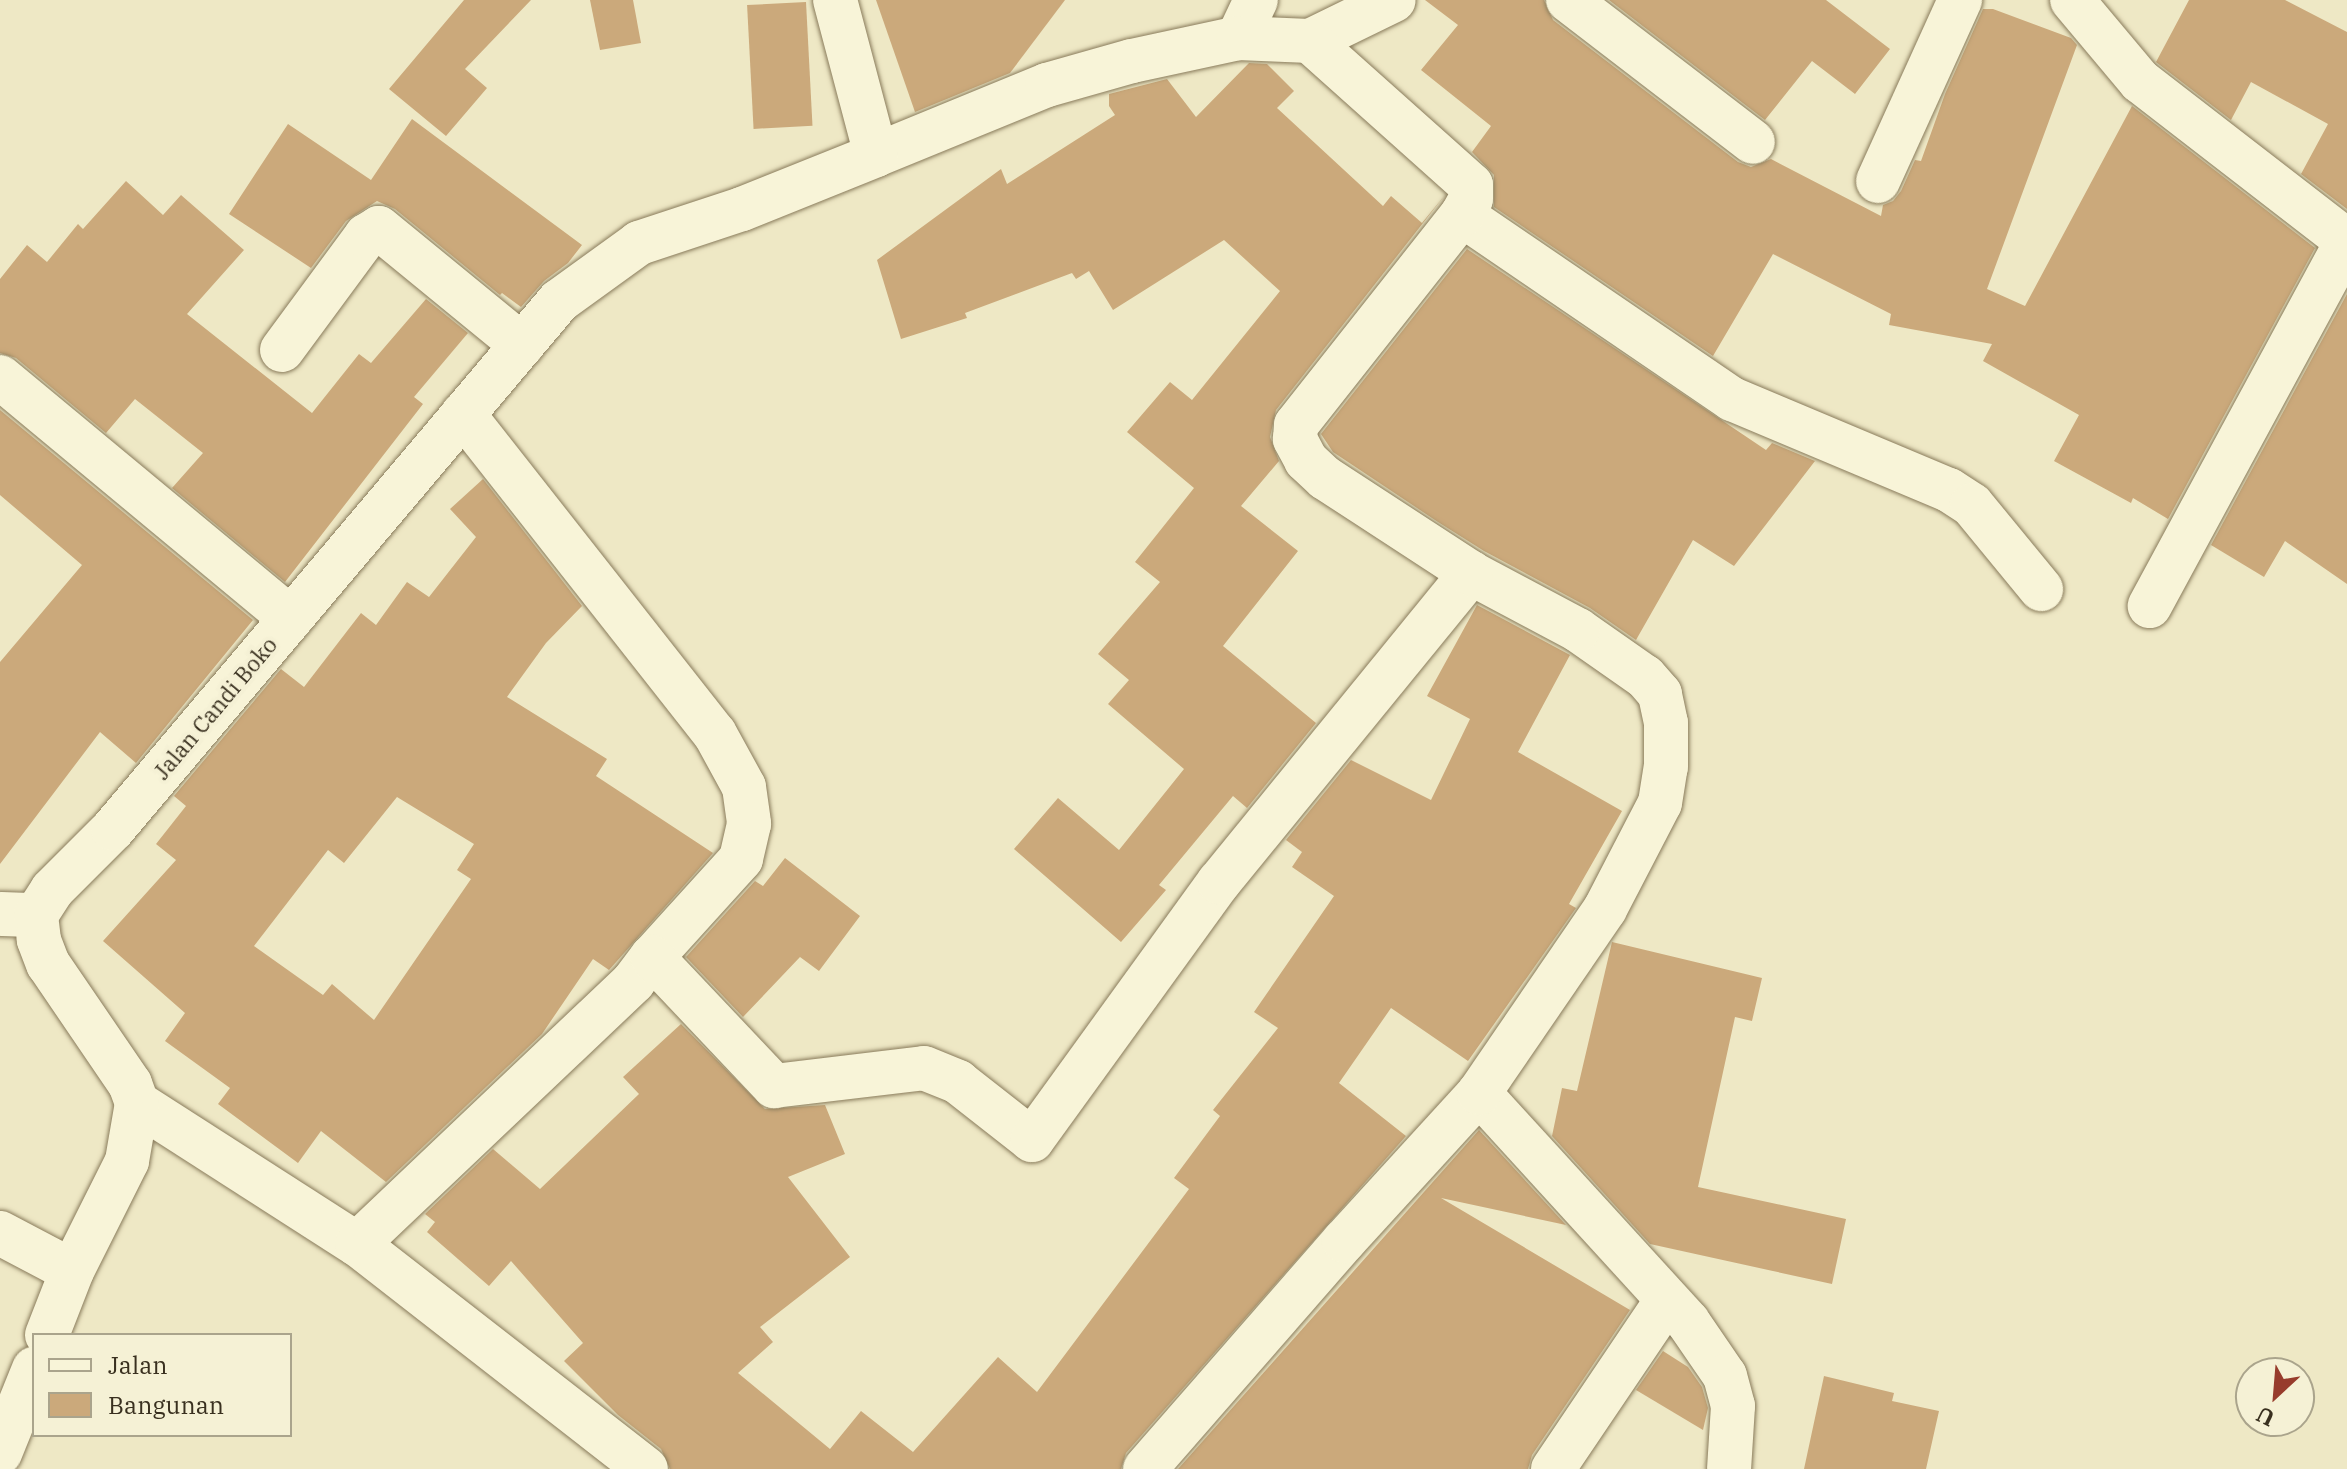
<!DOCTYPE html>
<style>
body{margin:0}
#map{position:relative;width:2347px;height:1469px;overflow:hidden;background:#eee8c5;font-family:"IBM Plex Serif",serif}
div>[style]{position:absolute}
.building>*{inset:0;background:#cba97b;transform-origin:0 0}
.roads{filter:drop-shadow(0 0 2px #897b5b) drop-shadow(0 0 2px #897b5b)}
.street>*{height:44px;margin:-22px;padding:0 22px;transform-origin:22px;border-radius:22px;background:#f8f4d8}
.secondary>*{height:44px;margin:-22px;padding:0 22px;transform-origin:22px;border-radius:22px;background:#f8f4d8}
span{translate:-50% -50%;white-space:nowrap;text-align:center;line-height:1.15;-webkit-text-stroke:8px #f5f1d5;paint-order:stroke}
.street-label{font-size:22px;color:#39301f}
.legend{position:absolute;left:32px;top:1333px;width:260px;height:104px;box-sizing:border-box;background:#f5f1d5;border:2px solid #aaa48c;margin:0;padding:10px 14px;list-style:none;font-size:24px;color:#39301f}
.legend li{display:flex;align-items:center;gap:16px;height:40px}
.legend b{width:40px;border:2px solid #aaa48c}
.north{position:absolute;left:2235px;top:1357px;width:80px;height:80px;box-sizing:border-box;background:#f5f1d5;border:2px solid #aaa48c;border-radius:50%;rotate:206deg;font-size:22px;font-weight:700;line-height:32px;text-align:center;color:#39301f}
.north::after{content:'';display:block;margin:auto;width:28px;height:36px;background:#973c2c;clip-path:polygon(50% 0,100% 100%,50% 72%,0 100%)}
</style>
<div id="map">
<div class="building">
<i style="clip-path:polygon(464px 0,531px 0,465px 69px,487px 88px,446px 136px,389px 89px)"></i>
<i style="clip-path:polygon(590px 0,633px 0,641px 43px,600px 50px)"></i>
<i style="clip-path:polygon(876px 0,1065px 0,1010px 73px,915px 112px)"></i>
<i style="clip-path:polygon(1425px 0,1544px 0,1553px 20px,1738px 162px,1751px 167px,1771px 159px,1881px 216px,1883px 205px,1893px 201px,1901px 191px,1915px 160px,1921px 161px,1945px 94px,1983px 9px,1993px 9px,2071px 38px,2077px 45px,1987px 289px,2025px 306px,2132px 106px,2315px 248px,2168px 519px,2133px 498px,2131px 503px,2054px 461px,2079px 415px,1983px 361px,1992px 344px,1889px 325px,1891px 314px,1773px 254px,1713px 356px,1494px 207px,1494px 175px,1472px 152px,1491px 126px,1421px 70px,1458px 25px)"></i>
<i style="clip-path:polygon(1609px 0,1826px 0,1890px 49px,1855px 94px,1812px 61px,1765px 120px)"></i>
<i style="clip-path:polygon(2189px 0,2285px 0,2347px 32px,2347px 209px,2301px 174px,2328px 124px,2251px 82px,2231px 120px,2156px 62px)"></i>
<i style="left:806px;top:2px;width:124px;height:59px;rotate:87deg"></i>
<i style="clip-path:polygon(1249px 63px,1267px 64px,1294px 91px,1277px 108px,1383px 206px,1391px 196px,1422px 223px,1445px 195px,1276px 410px,1270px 437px,1279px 461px,1241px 506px,1298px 551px,1223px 646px,1316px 723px,1247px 808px,1233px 796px,1159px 885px,1166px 890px,1121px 942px,1014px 849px,1058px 798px,1119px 850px,1184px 769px,1108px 704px,1129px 680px,1098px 654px,1160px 582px,1135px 562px,1194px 488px,1127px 432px,1170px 382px,1192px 400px,1280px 291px,1224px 240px,1113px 310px,1089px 271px,1076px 279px,1072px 273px,965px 313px,967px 318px,901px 339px,877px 260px,1001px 169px,1007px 184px,1115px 115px,1109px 106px,1109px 94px,1167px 79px,1196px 117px)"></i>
<i style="clip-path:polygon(412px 119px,582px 245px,568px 263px,544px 281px,521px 307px,502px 293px,500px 295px,395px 209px,377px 201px,346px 221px,311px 268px,229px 214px,288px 124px,371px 180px)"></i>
<i style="clip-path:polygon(126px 181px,163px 215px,181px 195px,244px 250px,187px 314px,312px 413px,359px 354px,371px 363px,426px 299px,468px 333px,414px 397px,423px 404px,285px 582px,172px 488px,203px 453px,135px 399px,106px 433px,16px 358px,0 353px,0 279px,27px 245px,47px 262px,78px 224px,83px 229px)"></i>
<i style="clip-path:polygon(1467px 249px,1766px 450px,1772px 443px,1815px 461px,1734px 566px,1693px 540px,1636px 640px,1590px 608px,1484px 551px,1438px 522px,1333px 452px,1321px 434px)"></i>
<i style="clip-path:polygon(2347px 294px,2347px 584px,2285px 541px,2264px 577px,2211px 545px)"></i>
<i style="clip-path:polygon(0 410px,253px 620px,136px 763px,100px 732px,0 864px,0 662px,82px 565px,0 495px)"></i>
<i style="clip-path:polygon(evenodd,483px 479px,582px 606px,546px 643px,507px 697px,607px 759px,596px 776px,713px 853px,609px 970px,593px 959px,542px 1034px,386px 1182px,321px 1131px,298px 1163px,218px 1104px,230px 1088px,165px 1041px,185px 1013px,103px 941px,176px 860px,156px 844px,186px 806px,174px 796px,281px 669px,304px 687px,361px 613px,376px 625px,407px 582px,429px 597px,476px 537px,450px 509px,483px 479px,397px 797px,474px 844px,457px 870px,471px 879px,374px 1020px,332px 984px,323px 995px,254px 946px,328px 850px,344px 863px,397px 797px)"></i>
<i style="clip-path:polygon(1477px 605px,1570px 655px,1518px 752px,1622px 811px,1569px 904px,1576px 908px,1468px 1061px,1391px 1008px,1339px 1083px,1406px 1136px,1126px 1453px,1121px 1469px,670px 1469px,661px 1449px,618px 1415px,564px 1361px,583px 1343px,511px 1261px,489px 1286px,427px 1232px,435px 1222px,425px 1214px,493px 1149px,540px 1189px,639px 1094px,623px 1077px,681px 1024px,765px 1109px,825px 1105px,845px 1154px,788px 1177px,850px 1257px,760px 1327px,773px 1342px,738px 1373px,830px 1449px,861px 1411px,913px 1452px,998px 1357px,1037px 1392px,1189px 1189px,1174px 1178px,1220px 1116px,1213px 1110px,1278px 1028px,1254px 1012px,1334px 896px,1292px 867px,1302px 852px,1286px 840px,1351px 760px,1431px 800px,1470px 719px,1427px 696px)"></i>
<i style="clip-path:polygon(785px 858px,860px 916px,819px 971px,800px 957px,743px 1017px,686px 957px,755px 881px,763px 886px)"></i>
<i style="clip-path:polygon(1612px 942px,1762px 978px,1752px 1021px,1735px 1017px,1698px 1187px,1846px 1219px,1832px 1284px,1650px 1244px,1552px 1136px,1562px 1088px,1577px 1091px)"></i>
<i style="clip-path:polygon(1479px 1130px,1566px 1225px,1441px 1198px,1630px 1310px,1532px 1455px,1528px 1469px,1178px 1469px)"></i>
<i style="clip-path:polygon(1663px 1351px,1688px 1367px,1702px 1387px,1708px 1408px,1703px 1430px,1636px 1390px)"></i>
<i style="clip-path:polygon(1824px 1376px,1894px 1393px,1892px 1401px,1939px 1411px,1926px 1469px,1804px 1469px)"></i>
</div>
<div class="roads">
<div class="street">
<i style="left:1568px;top:0;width:233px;rotate:37.5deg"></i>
<i style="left:2072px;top:0;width:106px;rotate:50deg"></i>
<i style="left:2140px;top:81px;width:262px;rotate:37.7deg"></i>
<i style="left:2347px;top:241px;width:415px;rotate:118.4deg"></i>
<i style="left:1238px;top:38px;width:42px;rotate:-64.7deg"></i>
<i style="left:876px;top:155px;width:185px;rotate:-22.3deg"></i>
<i style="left:1047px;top:85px;width:88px;rotate:-15.8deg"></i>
<i style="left:1132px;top:61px;width:108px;rotate:-12.2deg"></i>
<i style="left:1238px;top:38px;width:72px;rotate:2.4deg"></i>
<i style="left:1310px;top:41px;width:93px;rotate:-26deg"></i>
<i style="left:1878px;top:181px;width:199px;rotate:-65.6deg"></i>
<i style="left:1462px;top:215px;width:327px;rotate:34.3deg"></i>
<i style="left:1732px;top:399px;width:235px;rotate:22.8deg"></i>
<i style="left:1949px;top:490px;width:27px;rotate:33deg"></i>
<i style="left:1972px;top:505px;width:109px;rotate:50.6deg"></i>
<i style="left:282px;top:350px;width:142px;rotate:-53.6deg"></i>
<i style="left:366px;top:236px;width:15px;rotate:-32deg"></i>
<i style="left:379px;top:228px;width:185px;rotate:39.3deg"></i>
<i style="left:0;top:377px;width:378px;rotate:39.7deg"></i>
<i style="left:463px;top:414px;width:407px;rotate:51.8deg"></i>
<i style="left:715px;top:734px;width:60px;rotate:61.3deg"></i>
<i style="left:744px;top:787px;width:37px;rotate:82deg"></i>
<i style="left:749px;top:824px;width:36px;rotate:103deg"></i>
<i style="left:741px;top:859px;width:132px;rotate:132.2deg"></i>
<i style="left:0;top:914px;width:36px;rotate:2deg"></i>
<i style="left:1479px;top:1093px;width:310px;rotate:47.6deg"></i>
<i style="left:1688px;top:1322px;width:65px;rotate:55.6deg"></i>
<i style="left:1725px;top:1376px;width:31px;rotate:75deg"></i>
<i style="left:1733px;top:1406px;width:63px;rotate:93.6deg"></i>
<i style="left:137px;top:1103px;width:261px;rotate:32.7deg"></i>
<i style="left:357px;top:1244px;width:366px;rotate:37.9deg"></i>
<i style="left:0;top:1233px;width:81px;rotate:27.8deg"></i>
<i style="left:357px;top:1244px;width:381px;rotate:-43.5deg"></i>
<i style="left:633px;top:982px;width:31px;rotate:-53deg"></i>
<i style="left:652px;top:957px;width:178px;rotate:46.6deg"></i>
<i style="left:774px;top:1086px;width:151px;rotate:-6.8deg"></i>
<i style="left:924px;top:1068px;width:37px;rotate:22deg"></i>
<i style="left:958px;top:1082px;width:94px;rotate:38.1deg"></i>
<i style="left:1032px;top:1140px;width:319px;rotate:-54.1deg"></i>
<i style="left:1219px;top:882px;width:399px;rotate:-50.8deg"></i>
<i style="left:1145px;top:1469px;width:303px;rotate:-48.9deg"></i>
<i style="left:1344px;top:1241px;width:200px;rotate:-47.6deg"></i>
<i style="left:1479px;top:1093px;width:223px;rotate:-55.6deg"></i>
<i style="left:1605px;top:909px;width:119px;rotate:-62.6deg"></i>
<i style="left:1660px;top:803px;width:36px;rotate:-81deg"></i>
<i style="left:1666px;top:767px;width:44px;rotate:-90deg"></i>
<i style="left:1666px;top:723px;width:30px;rotate:-102deg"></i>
<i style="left:1660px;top:694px;width:23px;rotate:-131deg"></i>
<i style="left:1645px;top:677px;width:82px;rotate:-145deg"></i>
<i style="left:1578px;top:630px;width:121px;rotate:-152deg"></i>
<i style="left:1471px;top:573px;width:174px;rotate:-146.9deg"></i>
<i style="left:1325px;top:478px;width:26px;rotate:-137deg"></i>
<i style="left:1306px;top:460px;width:24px;rotate:-118deg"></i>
<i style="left:1295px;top:439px;width:14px;rotate:-86deg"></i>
<i style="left:1296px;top:425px;width:268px;rotate:-51.7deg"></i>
<i style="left:1462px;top:215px;width:18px;rotate:-61deg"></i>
<i style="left:1471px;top:199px;width:14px;rotate:-90deg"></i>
<i style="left:1471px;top:185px;width:216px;rotate:-138.2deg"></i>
<i style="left:1553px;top:1469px;width:204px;rotate:-56deg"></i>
</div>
<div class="secondary">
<i style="left:47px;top:1335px;width:69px;rotate:-68.7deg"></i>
<i style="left:72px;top:1271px;width:123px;rotate:-63.4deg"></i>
<i style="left:127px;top:1161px;width:59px;rotate:-80.2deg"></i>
<i style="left:137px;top:1103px;width:20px;rotate:-110deg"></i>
<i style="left:130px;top:1084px;width:145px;rotate:-124.3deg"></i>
<i style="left:48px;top:964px;width:26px;rotate:-111deg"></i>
<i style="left:39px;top:940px;width:25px;rotate:-97deg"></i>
<i style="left:36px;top:915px;width:30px;rotate:-57deg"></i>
<i style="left:52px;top:890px;width:86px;rotate:-45deg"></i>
<i style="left:113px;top:829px;width:691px;rotate:-49.81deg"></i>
<i style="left:559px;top:301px;width:99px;rotate:-35.9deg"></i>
<i style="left:639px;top:243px;width:108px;rotate:-18.3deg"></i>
<i style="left:742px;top:209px;width:144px;rotate:-21.9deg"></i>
<i style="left:876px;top:155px;width:160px;rotate:-104.8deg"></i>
<i style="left:0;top:1453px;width:91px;rotate:-68deg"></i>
</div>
</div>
<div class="street-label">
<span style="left:215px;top:708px;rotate:-50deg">Jalan Candi Boko</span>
</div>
<ul class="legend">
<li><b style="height:10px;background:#f8f4d8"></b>Jalan</li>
<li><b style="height:22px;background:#cba97b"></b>Bangunan</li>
</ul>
<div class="north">U</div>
</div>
